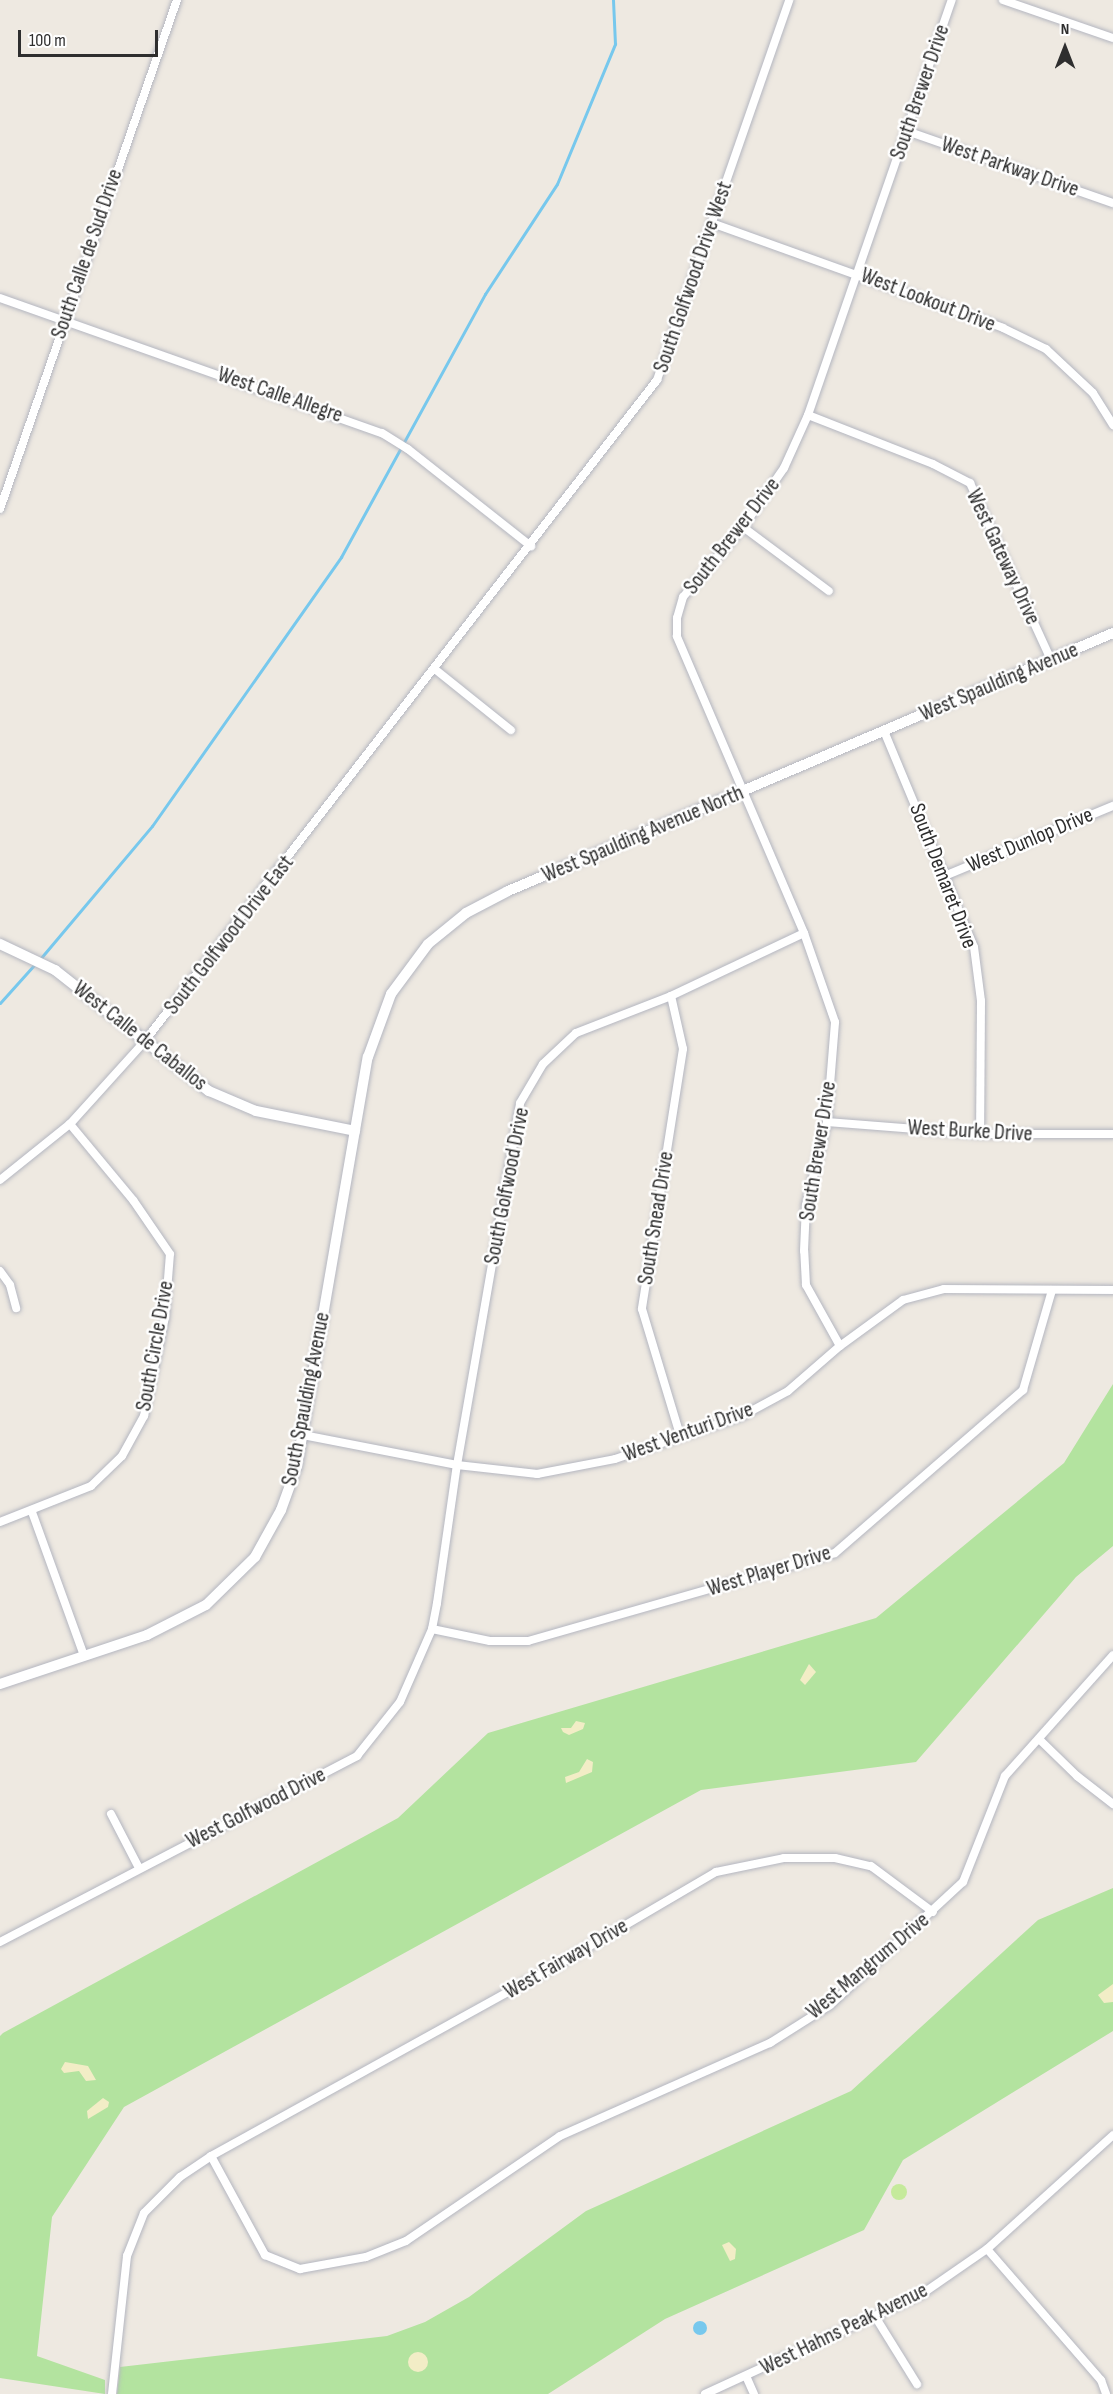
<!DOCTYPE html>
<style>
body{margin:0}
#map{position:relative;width:1113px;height:2394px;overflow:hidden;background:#eee9e1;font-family:"Sofia Sans Condensed",sans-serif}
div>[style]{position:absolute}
.green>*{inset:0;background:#b3e39f}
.sand>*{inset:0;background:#f2edc6}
.round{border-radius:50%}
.pitch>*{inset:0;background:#c5ea9b}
.water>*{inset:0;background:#77c8ed}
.stream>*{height:3px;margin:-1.5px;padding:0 1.5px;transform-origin:1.5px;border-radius:1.5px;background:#77c8ed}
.roads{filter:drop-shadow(0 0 2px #b4b6c0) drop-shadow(0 0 2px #b4b6c0)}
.minor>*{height:8px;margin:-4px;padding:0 4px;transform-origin:4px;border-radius:4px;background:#fff}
.tertiary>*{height:10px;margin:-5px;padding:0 5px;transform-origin:5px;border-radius:5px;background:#fff}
span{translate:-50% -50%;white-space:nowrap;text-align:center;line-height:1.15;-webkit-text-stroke:5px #fff;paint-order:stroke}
.street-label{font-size:22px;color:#2e2e2e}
.north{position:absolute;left:1035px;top:18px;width:60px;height:60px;-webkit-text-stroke:4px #fff;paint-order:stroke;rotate:0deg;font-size:16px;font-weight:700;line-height:24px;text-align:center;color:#2e2e2e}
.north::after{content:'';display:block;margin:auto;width:21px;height:27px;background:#2e2e2e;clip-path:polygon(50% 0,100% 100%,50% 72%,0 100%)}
.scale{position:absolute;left:18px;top:30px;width:140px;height:27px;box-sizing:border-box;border:3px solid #2e2e2e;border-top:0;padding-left:8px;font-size:18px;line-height:21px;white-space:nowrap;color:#2e2e2e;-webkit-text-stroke:4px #fff;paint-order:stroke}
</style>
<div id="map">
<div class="green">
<i style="clip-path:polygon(1113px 1384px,1113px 1546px,1076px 1577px,916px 1762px,701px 1790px,124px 2107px,52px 2217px,37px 2356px,105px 2380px,105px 2394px,0 2378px,0 2036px,3px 2033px,398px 1818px,488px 1733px,876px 1618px,1064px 1463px)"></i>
<i style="clip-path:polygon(1113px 1888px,1113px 2031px,903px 2160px,864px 2230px,665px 2319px,548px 2394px,117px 2394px,120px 2367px,387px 2336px,425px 2322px,469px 2297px,586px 2211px,851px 2091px,1038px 1920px)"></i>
</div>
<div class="sand">
<i style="clip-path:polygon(809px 1664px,816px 1672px,805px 1685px,800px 1680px)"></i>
<i style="clip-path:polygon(576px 1721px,585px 1723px,583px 1729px,569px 1735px,563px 1732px,561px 1728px,571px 1728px)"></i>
<i style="clip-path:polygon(587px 1759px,593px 1762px,592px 1772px,566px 1783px,565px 1777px,579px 1772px)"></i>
<i style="clip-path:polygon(1113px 1984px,1113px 2002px,1104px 2003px,1098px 1995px)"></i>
<i style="clip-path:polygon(65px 2062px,88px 2066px,96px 2080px,86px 2081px,79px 2071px,64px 2073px,61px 2069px)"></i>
<i style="clip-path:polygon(103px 2098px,109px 2102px,108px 2107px,88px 2119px,87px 2111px)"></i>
<i style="clip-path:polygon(729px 2242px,736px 2249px,735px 2259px,730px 2261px,722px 2245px)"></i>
<i class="round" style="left:408px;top:2352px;width:20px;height:20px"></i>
</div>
<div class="pitch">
<i class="round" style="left:891px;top:2184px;width:16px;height:16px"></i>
</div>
<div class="water">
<i class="round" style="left:693px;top:2321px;width:14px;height:14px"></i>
</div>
<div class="stream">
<i style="left:40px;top:959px;width:174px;rotate:-49.9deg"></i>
<i style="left:152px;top:826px;width:329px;rotate:-54.9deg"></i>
<i style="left:341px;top:557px;width:300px;rotate:-61.3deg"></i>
<i style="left:485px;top:294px;width:131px;rotate:-56.8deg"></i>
<i style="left:557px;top:184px;width:152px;rotate:-67.5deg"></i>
<i style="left:615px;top:44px;width:44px;rotate:-92.6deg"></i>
<i style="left:0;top:1003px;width:52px;rotate:-48.1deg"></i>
</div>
<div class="roads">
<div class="minor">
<i style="left:1003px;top:0;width:116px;rotate:19.1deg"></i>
<i style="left:907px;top:131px;width:218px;rotate:19.3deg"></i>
<i style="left:712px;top:223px;width:309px;rotate:19.8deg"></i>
<i style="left:1003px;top:328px;width:48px;rotate:26deg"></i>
<i style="left:1046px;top:349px;width:64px;rotate:43.1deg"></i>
<i style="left:1093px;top:393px;width:38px;rotate:58deg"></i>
<i style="left:0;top:298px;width:405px;rotate:19.5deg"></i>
<i style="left:382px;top:433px;width:31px;rotate:32deg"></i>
<i style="left:408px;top:449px;width:157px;rotate:38.3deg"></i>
<i style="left:808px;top:415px;width:134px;rotate:21.4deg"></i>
<i style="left:933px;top:464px;width:42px;rotate:27.2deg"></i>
<i style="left:970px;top:483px;width:195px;rotate:65.4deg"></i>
<i style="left:0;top:509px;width:539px;rotate:-70.83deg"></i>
<i style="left:743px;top:527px;width:107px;rotate:36.7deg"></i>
<i style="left:436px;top:670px;width:96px;rotate:38.7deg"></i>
<i style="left:884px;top:731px;width:234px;rotate:67.4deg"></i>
<i style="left:974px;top:947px;width:54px;rotate:82.6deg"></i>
<i style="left:981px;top:1001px;width:133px;rotate:90.4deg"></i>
<i style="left:947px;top:875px;width:180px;rotate:-22.6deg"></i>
<i style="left:671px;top:996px;width:54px;rotate:77.2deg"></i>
<i style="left:683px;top:1049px;width:263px;rotate:99deg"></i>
<i style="left:642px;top:1309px;width:132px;rotate:73.2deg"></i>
<i style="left:827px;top:1122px;width:153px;rotate:4.5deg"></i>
<i style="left:980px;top:1134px;width:133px"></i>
<i style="left:0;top:1180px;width:90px;rotate:-38.7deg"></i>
<i style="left:70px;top:1124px;width:110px;rotate:-47.9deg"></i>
<i style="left:144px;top:1042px;width:838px;rotate:-52.23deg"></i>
<i style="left:657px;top:380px;width:402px;rotate:-70.8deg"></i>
<i style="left:0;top:1271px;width:17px;rotate:54deg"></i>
<i style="left:10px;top:1285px;width:24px;rotate:75deg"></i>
<i style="left:840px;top:1346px;width:70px;rotate:-119.1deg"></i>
<i style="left:806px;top:1285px;width:34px;rotate:-93deg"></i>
<i style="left:804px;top:1251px;width:46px;rotate:-87.5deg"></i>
<i style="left:806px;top:1205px;width:86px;rotate:-75.8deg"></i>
<i style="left:827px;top:1122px;width:100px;rotate:-85.4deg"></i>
<i style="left:835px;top:1022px;width:94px;rotate:-109.2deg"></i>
<i style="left:804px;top:933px;width:323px;rotate:-113.2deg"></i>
<i style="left:677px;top:636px;width:18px;rotate:-90deg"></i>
<i style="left:677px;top:618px;width:22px;rotate:-74deg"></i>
<i style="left:683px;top:597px;width:92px;rotate:-49.4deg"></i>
<i style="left:743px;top:527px;width:72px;rotate:-55.2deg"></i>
<i style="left:784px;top:468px;width:58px;rotate:-65.6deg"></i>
<i style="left:808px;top:415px;width:439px;rotate:-70.9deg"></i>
<i style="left:303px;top:1435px;width:157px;rotate:11deg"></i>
<i style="left:457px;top:1465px;width:81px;rotate:6.4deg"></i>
<i style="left:537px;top:1474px;width:79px;rotate:-10.9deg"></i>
<i style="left:615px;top:1459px;width:134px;rotate:-18.7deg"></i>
<i style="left:742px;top:1416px;width:52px;rotate:-28.5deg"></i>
<i style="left:788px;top:1391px;width:69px;rotate:-40.9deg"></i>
<i style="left:840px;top:1346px;width:78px;rotate:-36.1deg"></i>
<i style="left:903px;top:1300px;width:42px;rotate:-15deg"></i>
<i style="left:944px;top:1289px;width:169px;rotate:0.3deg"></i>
<i style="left:32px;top:1512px;width:153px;rotate:70.1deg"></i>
<i style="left:0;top:1522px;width:98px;rotate:-21.6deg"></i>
<i style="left:91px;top:1486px;width:43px;rotate:-44.1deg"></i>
<i style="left:122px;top:1456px;width:46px;rotate:-61.2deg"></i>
<i style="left:144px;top:1416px;width:101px;rotate:-78deg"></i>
<i style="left:165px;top:1317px;width:63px;rotate:-85.5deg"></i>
<i style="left:170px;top:1254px;width:65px;rotate:-124.4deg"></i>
<i style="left:133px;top:1200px;width:99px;rotate:-129.7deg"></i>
<i style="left:432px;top:1629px;width:59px;rotate:11.7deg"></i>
<i style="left:490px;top:1641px;width:38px"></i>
<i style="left:528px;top:1641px;width:319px;rotate:-16deg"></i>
<i style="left:835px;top:1553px;width:249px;rotate:-40.9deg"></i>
<i style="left:1023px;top:1390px;width:104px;rotate:-73.8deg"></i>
<i style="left:1040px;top:1740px;width:52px;rotate:44.2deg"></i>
<i style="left:1077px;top:1776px;width:46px;rotate:37.9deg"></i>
<i style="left:111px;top:1814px;width:61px;rotate:62.6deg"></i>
<i style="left:0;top:1942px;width:403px;rotate:-27.5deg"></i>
<i style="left:357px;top:1756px;width:69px;rotate:-51.5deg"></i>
<i style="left:400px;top:1702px;width:80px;rotate:-66.3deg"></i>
<i style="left:432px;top:1629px;width:26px;rotate:-79deg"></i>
<i style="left:437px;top:1603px;width:139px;rotate:-81.8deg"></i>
<i style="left:457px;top:1465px;width:367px;rotate:-80.1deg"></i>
<i style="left:520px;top:1103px;width:45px;rotate:-59.5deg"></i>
<i style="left:543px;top:1064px;width:45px;rotate:-43.2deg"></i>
<i style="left:576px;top:1033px;width:102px;rotate:-21.3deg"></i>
<i style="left:671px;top:996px;width:147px;rotate:-25.3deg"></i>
<i style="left:211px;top:2156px;width:113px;rotate:61.4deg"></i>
<i style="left:265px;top:2255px;width:38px;rotate:22deg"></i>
<i style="left:300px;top:2269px;width:67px;rotate:-10.3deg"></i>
<i style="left:366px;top:2257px;width:43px;rotate:-21.8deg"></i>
<i style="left:406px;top:2241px;width:186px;rotate:-34.3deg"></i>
<i style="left:560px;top:2136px;width:230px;rotate:-23.9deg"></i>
<i style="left:770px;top:2043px;width:71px;rotate:-32.3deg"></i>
<i style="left:830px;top:2005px;width:181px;rotate:-42.8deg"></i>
<i style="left:963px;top:1882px;width:114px;rotate:-68.4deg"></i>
<i style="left:1005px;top:1776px;width:162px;rotate:-48.2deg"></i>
<i style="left:987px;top:2249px;width:174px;rotate:49deg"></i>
<i style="left:1101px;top:2380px;width:15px;rotate:70deg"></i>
<i style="left:876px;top:2318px;width:78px;rotate:58.2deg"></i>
<i style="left:746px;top:2376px;width:20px;rotate:66deg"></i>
<i style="left:112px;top:2394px;width:139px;rotate:-83.8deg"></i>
<i style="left:127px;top:2256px;width:46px;rotate:-68.4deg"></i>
<i style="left:144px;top:2213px;width:51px;rotate:-45deg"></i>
<i style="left:180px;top:2177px;width:37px;rotate:-34deg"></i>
<i style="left:211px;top:2156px;width:392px;rotate:-28.9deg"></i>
<i style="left:554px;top:1967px;width:188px;rotate:-30.4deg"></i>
<i style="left:716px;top:1872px;width:69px;rotate:-11.6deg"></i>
<i style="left:784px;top:1858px;width:51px"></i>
<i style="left:835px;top:1858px;width:37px;rotate:13deg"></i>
<i style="left:871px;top:1866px;width:77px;rotate:36.6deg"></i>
<i style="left:705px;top:2394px;width:239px;rotate:-24.7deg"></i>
<i style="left:922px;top:2294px;width:79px;rotate:-34.7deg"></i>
<i style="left:987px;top:2249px;width:170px;rotate:-42.1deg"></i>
</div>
<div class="tertiary">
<i style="left:0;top:944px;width:61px;rotate:25.3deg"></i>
<i style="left:55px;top:970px;width:196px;rotate:38.2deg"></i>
<i style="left:209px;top:1091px;width:51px;rotate:23.1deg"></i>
<i style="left:256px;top:1111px;width:101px;rotate:11.4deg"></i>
<i style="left:0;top:1684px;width:155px;rotate:-18.4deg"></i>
<i style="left:147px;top:1635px;width:66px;rotate:-27deg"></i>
<i style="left:206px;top:1605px;width:69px;rotate:-44.4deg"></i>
<i style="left:255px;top:1557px;width:54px;rotate:-61deg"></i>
<i style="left:281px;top:1510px;width:47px;rotate:-70deg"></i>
<i style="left:297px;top:1466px;width:415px;rotate:-80.2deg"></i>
<i style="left:368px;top:1057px;width:67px;rotate:-69.9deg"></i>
<i style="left:391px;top:994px;width:62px;rotate:-53.5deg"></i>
<i style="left:428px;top:944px;width:49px;rotate:-39.2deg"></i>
<i style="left:466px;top:913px;width:47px;rotate:-27.6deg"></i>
<i style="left:508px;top:891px;width:658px;rotate:-23.1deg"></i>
</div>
</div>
<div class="street-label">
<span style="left:920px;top:92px;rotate:-71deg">South Brewer Drive</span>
<span style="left:1010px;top:167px;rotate:19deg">West Parkway Drive</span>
<span style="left:87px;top:254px;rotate:-71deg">South Calle de Sud Drive</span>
<span style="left:693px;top:277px;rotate:-71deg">South Golfwood Drive West</span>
<span style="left:928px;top:300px;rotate:21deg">West Lookout Drive</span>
<span style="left:280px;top:395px;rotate:19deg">West Calle Allegre</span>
<span style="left:732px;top:536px;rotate:-52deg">South Brewer Drive</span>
<span style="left:1003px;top:557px;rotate:65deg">West Gateway Drive</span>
<span style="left:999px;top:682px;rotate:-23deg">West Spaulding Avenue</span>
<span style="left:643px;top:834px;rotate:-23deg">West Spaulding Avenue North</span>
<span style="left:1030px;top:840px;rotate:-23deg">West Dunlop Drive</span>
<span style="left:943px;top:876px;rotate:69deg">South Demaret Drive</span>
<span style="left:229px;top:935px;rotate:-52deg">South Golfwood Drive East</span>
<span style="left:140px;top:1036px;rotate:38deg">West Calle de Caballos</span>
<span style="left:970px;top:1131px;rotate:3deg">West Burke Drive</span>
<span style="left:818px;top:1151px;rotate:-81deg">South Brewer Drive</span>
<span style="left:507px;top:1186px;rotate:-79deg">South Golfwood Drive</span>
<span style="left:656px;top:1218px;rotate:-81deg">South Snead Drive</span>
<span style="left:155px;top:1346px;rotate:-80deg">South Circle Drive</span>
<span style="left:306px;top:1399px;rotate:-79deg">South Spaulding Avenue</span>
<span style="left:688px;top:1432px;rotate:-20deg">West Venturi Drive</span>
<span style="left:769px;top:1571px;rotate:-17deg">West Player Drive</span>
<span style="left:256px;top:1808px;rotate:-27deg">West Golfwood Drive</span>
<span style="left:566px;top:1959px;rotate:-30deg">West Fairway Drive</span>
<span style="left:868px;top:1966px;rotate:-40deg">West Mangrum Drive</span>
<span style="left:844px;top:2329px;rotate:-26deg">West Hahns Peak Avenue</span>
</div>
<div class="north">N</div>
<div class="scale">100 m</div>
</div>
